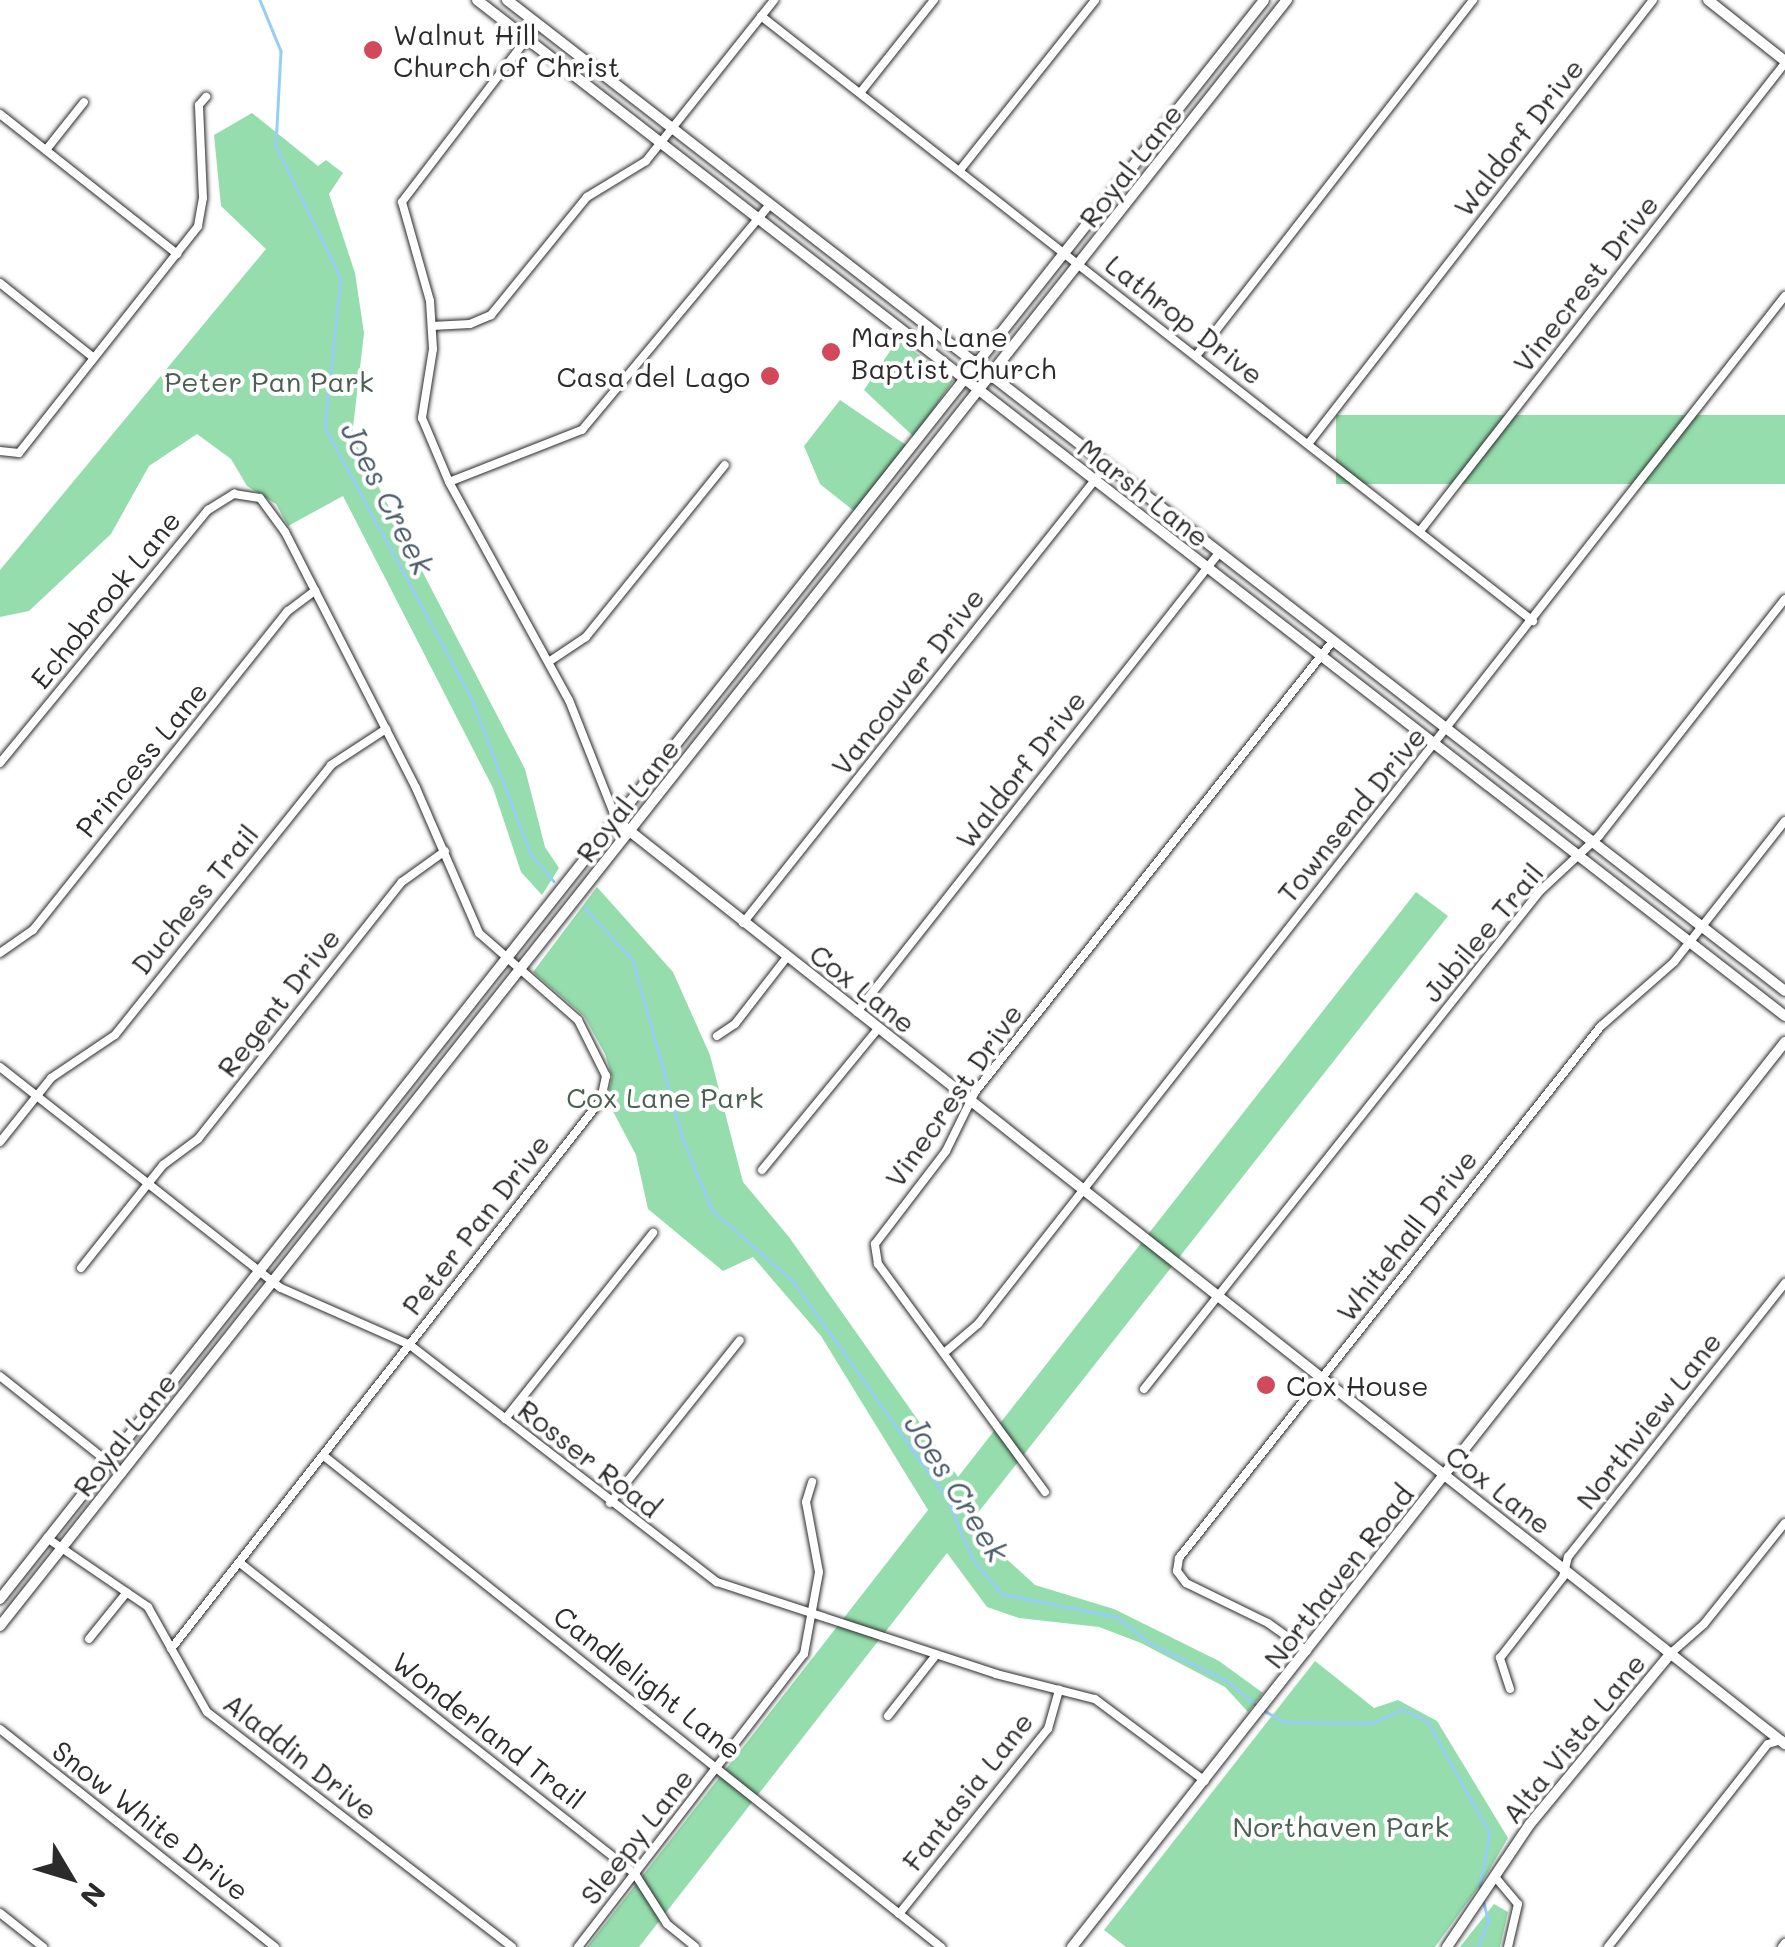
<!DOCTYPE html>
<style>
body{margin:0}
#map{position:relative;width:1785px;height:1947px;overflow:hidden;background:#fff;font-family:Mali,sans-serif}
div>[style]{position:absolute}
.green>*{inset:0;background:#95ddac;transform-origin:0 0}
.stream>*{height:2.5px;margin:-1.25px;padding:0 1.25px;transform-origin:1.25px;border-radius:1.25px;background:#98cef6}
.roads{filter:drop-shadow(0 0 2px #2b2b2b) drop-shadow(0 0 2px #2b2b2b)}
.street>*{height:8px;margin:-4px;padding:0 4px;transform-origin:4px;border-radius:4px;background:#fff}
.secondary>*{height:10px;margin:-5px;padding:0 5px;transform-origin:5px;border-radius:5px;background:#fff}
.dots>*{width:28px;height:28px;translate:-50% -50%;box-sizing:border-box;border:5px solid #fff;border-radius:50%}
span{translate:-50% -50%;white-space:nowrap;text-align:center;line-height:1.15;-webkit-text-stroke:8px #fff;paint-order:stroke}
.poi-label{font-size:28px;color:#2b2b2b}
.left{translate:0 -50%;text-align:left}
.right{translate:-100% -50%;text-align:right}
.street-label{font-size:28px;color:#2b2b2b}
.park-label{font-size:28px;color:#4b6052}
.water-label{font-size:30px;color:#4c5c68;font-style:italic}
.north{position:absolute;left:20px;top:1827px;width:100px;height:100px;-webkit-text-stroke:8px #fff;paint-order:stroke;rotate:128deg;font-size:28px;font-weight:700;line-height:40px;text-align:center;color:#2b2b2b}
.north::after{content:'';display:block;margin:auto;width:35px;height:45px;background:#2b2b2b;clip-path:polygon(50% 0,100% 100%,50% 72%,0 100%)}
</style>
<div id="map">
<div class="green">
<i style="clip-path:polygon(252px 113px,318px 166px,326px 160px,343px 173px,329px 194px,355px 273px,364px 333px,352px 436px,525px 769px,545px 847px,559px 868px,542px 895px,521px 872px,493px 788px,343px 496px,288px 526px,276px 504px,247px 486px,231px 459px,197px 434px,149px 466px,111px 534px,29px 611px,0 617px,0 570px,266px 249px,221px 206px,214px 135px)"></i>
<i style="clip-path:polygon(898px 339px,953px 381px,914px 437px,864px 390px)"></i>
<i style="clip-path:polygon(840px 400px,906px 445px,854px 511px,820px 484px,804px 446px)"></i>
<i style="left:1785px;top:415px;width:69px;height:449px;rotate:90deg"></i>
<i style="clip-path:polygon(597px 887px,673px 972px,710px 1055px,743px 1182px,789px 1237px,958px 1477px,1416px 892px,1448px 916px,977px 1514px,999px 1552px,1035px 1585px,1114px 1609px,1219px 1661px,1263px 1693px,1248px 1712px,1225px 1687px,1141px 1643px,1099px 1627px,1019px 1618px,987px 1607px,947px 1553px,639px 1947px,587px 1947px,928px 1510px,821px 1336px,753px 1257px,723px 1271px,648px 1209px,636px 1155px,607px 1100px,612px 1077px,605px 1054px,584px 1016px,533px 972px)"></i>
<i style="clip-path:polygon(1315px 1661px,1374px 1708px,1398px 1700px,1437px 1721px,1508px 1838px,1482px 1882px,1435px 1947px,1126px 1947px,1104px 1930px)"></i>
<i style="clip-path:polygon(1494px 1904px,1508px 1912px,1500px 1947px,1460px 1947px)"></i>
</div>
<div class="stream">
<i style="left:260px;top:0;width:55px;rotate:67.6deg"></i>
<i style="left:281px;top:51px;width:94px;rotate:93deg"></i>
<i style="left:276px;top:145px;width:148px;rotate:64deg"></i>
<i style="left:341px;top:278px;width:150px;rotate:96.1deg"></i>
<i style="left:325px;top:427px;width:309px;rotate:61.6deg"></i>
<i style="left:472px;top:699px;width:166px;rotate:69.2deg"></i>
<i style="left:531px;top:854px;width:35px;rotate:50deg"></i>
<i style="left:585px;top:908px;width:71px;rotate:47.3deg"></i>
<i style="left:633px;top:960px;width:183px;rotate:74.4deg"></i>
<i style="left:682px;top:1136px;width:80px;rotate:67.9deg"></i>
<i style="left:712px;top:1210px;width:109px;rotate:41.3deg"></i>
<i style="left:794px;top:1282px;width:265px;rotate:54.7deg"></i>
<i style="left:947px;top:1498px;width:66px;rotate:66.9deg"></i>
<i style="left:973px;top:1559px;width:45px;rotate:50.4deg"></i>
<i style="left:1002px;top:1594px;width:117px;rotate:11.3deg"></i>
<i style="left:1117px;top:1617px;width:42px;rotate:38.2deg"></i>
<i style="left:1150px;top:1643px;width:88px;rotate:26.3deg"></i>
<i style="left:1229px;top:1682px;width:38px;rotate:41deg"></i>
<i style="left:1265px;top:1711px;width:23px;rotate:29deg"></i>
<i style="left:1285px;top:1722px;width:87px;rotate:0.7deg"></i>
<i style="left:1372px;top:1723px;width:34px;rotate:-24deg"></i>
<i style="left:1403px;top:1709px;width:28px;rotate:27deg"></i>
<i style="left:1428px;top:1722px;width:127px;rotate:60.8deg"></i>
<i style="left:1490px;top:1833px;width:56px;rotate:100.3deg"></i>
<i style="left:1478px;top:1947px;width:28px;rotate:-69deg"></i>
<i style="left:1488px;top:1921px;width:21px;rotate:-104deg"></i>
</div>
<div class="roads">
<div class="street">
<i style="left:761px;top:16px;width:981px;rotate:38.09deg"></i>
<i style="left:538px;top:24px;width:224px;rotate:127.4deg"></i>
<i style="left:402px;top:202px;width:103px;rotate:74.2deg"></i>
<i style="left:430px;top:301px;width:48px;rotate:86.4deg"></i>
<i style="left:433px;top:349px;width:70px;rotate:99.1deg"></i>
<i style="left:422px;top:418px;width:69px;rotate:67.1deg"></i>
<i style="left:449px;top:482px;width:249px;rotate:61.2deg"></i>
<i style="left:569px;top:700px;width:130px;rotate:68.4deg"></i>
<i style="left:860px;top:93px;width:119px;rotate:-51.5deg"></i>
<i style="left:0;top:114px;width:226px;rotate:38.3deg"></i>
<i style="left:46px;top:150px;width:61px;rotate:-51.6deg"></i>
<i style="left:960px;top:170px;width:217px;rotate:-51.5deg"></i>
<i style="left:0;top:283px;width:120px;rotate:38.6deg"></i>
<i style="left:432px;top:326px;width:38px;rotate:-3deg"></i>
<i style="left:470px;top:324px;width:23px;rotate:-23deg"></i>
<i style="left:491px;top:315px;width:152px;rotate:-50.9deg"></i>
<i style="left:587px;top:197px;width:69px;rotate:-31.4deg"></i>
<i style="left:646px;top:161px;width:206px;rotate:-51.5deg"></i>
<i style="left:1196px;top:356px;width:451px;rotate:-52.1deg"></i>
<i style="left:1308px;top:444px;width:562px;rotate:-52.15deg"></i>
<i style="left:0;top:451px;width:19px;rotate:6deg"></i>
<i style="left:19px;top:453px;width:289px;rotate:-51.7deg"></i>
<i style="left:198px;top:226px;width:28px;rotate:-80deg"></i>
<i style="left:203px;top:198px;width:93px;rotate:-92.5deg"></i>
<i style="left:199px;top:105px;width:11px;rotate:-49deg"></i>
<i style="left:449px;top:482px;width:143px;rotate:-21.4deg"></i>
<i style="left:582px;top:430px;width:294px;rotate:-50.2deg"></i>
<i style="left:1420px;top:531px;width:594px;rotate:-52.05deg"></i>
<i style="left:550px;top:661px;width:43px;rotate:-33.7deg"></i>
<i style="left:586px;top:637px;width:221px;rotate:-51.1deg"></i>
<i style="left:0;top:763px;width:328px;rotate:-50.6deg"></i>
<i style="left:208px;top:510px;width:31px;rotate:-32deg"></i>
<i style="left:234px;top:494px;width:26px;rotate:9deg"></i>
<i style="left:260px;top:498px;width:42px;rotate:53.7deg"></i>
<i style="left:285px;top:532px;width:288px;rotate:62.9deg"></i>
<i style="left:416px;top:788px;width:158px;rotate:66.5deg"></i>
<i style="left:479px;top:933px;width:132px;rotate:41.3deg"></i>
<i style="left:578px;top:1020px;width:63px;rotate:63.4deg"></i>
<i style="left:606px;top:1076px;width:25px;rotate:102deg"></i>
<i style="left:601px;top:1100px;width:697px;rotate:128.07deg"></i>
<i style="left:743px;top:923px;width:584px;rotate:-51.54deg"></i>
<i style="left:0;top:953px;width:40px;rotate:-34.9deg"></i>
<i style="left:33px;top:930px;width:408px;rotate:-51.4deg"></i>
<i style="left:288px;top:611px;width:34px;rotate:-37deg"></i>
<i style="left:857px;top:1012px;width:583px;rotate:-51.75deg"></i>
<i style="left:717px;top:1036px;width:22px;rotate:-34deg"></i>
<i style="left:735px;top:1024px;width:85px;rotate:-52.2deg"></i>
<i style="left:0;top:1067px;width:357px;rotate:38.2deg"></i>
<i style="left:281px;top:1288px;width:141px;rotate:23.8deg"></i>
<i style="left:410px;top:1345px;width:388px;rotate:37.7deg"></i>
<i style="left:717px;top:1582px;width:294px;rotate:18.2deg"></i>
<i style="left:996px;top:1674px;width:102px;rotate:14.2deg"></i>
<i style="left:1095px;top:1699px;width:137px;rotate:36.7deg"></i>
<i style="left:0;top:1142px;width:82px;rotate:-51.4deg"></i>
<i style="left:51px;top:1078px;width:77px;rotate:-33.9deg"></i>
<i style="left:115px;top:1035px;width:346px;rotate:-51.3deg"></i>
<i style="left:331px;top:765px;width:66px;rotate:-33.2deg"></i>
<i style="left:762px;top:1170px;width:183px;rotate:-50.6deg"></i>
<i style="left:81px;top:1268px;width:132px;rotate:-51.5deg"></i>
<i style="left:163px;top:1165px;width:44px;rotate:-36.6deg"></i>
<i style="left:198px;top:1139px;width:328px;rotate:-51.6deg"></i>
<i style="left:402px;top:882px;width:53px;rotate:-35.8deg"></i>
<i style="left:944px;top:1353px;width:45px;rotate:-40.5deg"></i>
<i style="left:978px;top:1324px;width:1307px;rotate:-51.87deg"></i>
<i style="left:0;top:1376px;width:156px;rotate:38.5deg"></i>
<i style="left:1144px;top:1389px;width:636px;rotate:-51.51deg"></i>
<i style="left:1540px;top:891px;width:81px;rotate:-43deg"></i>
<i style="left:1599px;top:836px;width:301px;rotate:-51.9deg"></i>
<i style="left:505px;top:1419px;width:238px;rotate:-51.5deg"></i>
<i style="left:324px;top:1456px;width:789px;rotate:38.51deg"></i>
<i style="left:1045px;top:1492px;width:283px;rotate:-126.2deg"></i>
<i style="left:878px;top:1264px;width:20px;rotate:-99deg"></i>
<i style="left:875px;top:1244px;width:117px;rotate:-52.6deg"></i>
<i style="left:946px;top:1151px;width:66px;rotate:-63.8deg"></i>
<i style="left:975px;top:1092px;width:574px;rotate:-51.57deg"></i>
<i style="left:610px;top:1503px;width:208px;rotate:-51.4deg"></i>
<i style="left:47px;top:1538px;width:122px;rotate:34.3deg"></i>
<i style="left:148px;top:1607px;width:120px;rotate:60.7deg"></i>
<i style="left:207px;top:1712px;width:385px;rotate:37.6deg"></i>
<i style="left:240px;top:1563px;width:503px;rotate:38.21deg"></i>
<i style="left:635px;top:1874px;width:59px;rotate:57.4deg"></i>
<i style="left:667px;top:1924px;width:36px;rotate:39deg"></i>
<i style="left:89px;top:1639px;width:60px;rotate:-51deg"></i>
<i style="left:1307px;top:1651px;width:48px;rotate:-144.3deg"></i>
<i style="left:1268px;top:1623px;width:91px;rotate:-154deg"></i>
<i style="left:1186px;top:1583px;width:15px;rotate:-127deg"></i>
<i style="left:1177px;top:1571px;width:13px;rotate:-81deg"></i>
<i style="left:1179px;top:1558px;width:679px;rotate:-51.58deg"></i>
<i style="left:1601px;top:1026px;width:97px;rotate:-41.2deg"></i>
<i style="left:1674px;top:962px;width:179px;rotate:-51.8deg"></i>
<i style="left:1671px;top:1653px;width:44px;rotate:-41.3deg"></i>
<i style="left:1704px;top:1624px;width:129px;rotate:-51.3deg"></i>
<i style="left:1510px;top:1689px;width:33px;rotate:-108deg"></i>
<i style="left:1500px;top:1658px;width:103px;rotate:-52.1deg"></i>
<i style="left:1563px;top:1577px;width:21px;rotate:-76deg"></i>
<i style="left:1568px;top:1557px;width:350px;rotate:-51.6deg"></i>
<i style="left:888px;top:1716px;width:78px;rotate:-51.8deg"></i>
<i style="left:0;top:1729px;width:351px;rotate:38.4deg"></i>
<i style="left:1496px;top:1878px;width:34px;rotate:50deg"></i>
<i style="left:1518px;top:1904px;width:44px;rotate:103.1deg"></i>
<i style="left:0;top:1913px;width:55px;rotate:38.3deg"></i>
<i style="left:899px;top:1914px;width:238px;rotate:-51.2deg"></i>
<i style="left:1048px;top:1729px;width:41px;rotate:-74.2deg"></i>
<i style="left:578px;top:1947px;width:370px;rotate:-52.4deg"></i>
<i style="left:804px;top:1654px;width:83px;rotate:-79.6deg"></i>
<i style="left:819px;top:1572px;width:71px;rotate:-100.5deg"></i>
<i style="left:806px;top:1502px;width:21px;rotate:-73deg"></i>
<i style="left:1608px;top:1947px;width:258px;rotate:-51.8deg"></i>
<i style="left:1768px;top:1744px;width:14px;rotate:-17deg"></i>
<i style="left:1782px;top:1947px;width:5px;rotate:-53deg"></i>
</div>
<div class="secondary">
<i style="left:477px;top:0;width:1656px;rotate:37.84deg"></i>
<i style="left:507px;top:0;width:1617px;rotate:37.79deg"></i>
<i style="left:1708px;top:0;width:98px;rotate:38.4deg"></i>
<i style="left:617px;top:821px;width:1489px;rotate:38.32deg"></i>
<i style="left:0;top:1599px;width:2038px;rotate:-51.67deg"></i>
<i style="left:0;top:1626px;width:2074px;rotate:-51.64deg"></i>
<i style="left:1072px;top:1947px;width:1152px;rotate:-51.77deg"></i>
<i style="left:1447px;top:1947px;width:148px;rotate:-56deg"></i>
<i style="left:1530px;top:1824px;width:222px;rotate:-50.5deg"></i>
</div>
</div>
<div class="dots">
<i style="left:373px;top:50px;background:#d1495b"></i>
<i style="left:831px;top:352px;background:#d1495b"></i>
<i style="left:770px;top:376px;background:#d1495b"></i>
<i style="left:1266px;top:1385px;background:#d1495b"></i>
</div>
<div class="poi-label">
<span class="left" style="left:393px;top:50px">Walnut Hill<br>Church of Christ</span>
<span class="left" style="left:851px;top:352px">Marsh Lane<br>Baptist Church</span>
<span class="right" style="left:750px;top:376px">Casa del Lago</span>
<span class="left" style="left:1286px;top:1385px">Cox House</span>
</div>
<div class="street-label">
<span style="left:1518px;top:137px;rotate:-52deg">Waldorf Drive</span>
<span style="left:1130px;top:165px;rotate:-52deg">Royal Lane</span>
<span style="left:1585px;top:283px;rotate:-52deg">Vinecrest Drive</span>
<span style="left:1185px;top:319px;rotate:38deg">Lathrop Drive</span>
<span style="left:1144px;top:492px;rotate:38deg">Marsh Lane</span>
<span style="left:105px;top:599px;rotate:-51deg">Echobrook Lane</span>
<span style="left:907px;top:681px;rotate:-52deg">Vancouver Drive</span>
<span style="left:141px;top:759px;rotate:-51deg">Princess Lane</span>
<span style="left:1020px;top:769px;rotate:-52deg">Waldorf Drive</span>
<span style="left:627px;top:800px;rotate:-52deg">Royal Lane</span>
<span style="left:1351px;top:814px;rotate:-51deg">Townsend Drive</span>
<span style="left:194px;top:899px;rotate:-51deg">Duchess Trail</span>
<span style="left:1482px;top:932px;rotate:-50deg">Jubilee Trail</span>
<span style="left:863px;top:988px;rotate:38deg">Cox Lane</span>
<span style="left:278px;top:1002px;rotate:-52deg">Regent Drive</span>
<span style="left:953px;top:1095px;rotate:-55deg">Vinecrest Drive</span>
<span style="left:475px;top:1224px;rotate:-52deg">Peter Pan Drive</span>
<span style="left:1406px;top:1235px;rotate:-52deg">Whitehall Drive</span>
<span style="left:1648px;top:1420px;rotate:-52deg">Northview Lane</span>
<span style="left:124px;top:1434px;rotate:-52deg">Royal Lane</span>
<span style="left:590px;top:1458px;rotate:38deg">Rosser Road</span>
<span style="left:1499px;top:1489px;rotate:38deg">Cox Lane</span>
<span style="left:1338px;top:1576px;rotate:-52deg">Northaven Road</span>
<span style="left:648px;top:1682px;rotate:38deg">Candlelight Lane</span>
<span style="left:489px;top:1730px;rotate:38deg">Wonderland Trail</span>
<span style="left:1573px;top:1738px;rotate:-51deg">Alta Vista Lane</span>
<span style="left:301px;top:1756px;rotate:38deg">Aladdin Drive</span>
<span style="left:967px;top:1791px;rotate:-52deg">Fantasia Lane</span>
<span style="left:151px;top:1820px;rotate:38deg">Snow White Drive</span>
<span style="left:636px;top:1836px;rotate:-52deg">Sleepy Lane</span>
</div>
<div class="park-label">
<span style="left:269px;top:381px">Peter Pan Park</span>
<span style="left:665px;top:1097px">Cox Lane Park</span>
<span style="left:1341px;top:1826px">Northaven Park</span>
</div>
<div class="water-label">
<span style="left:388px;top:498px;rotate:63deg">Joes Creek</span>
<span style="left:957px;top:1488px;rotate:58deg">Joes Creek</span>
</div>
<div class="north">N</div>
</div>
